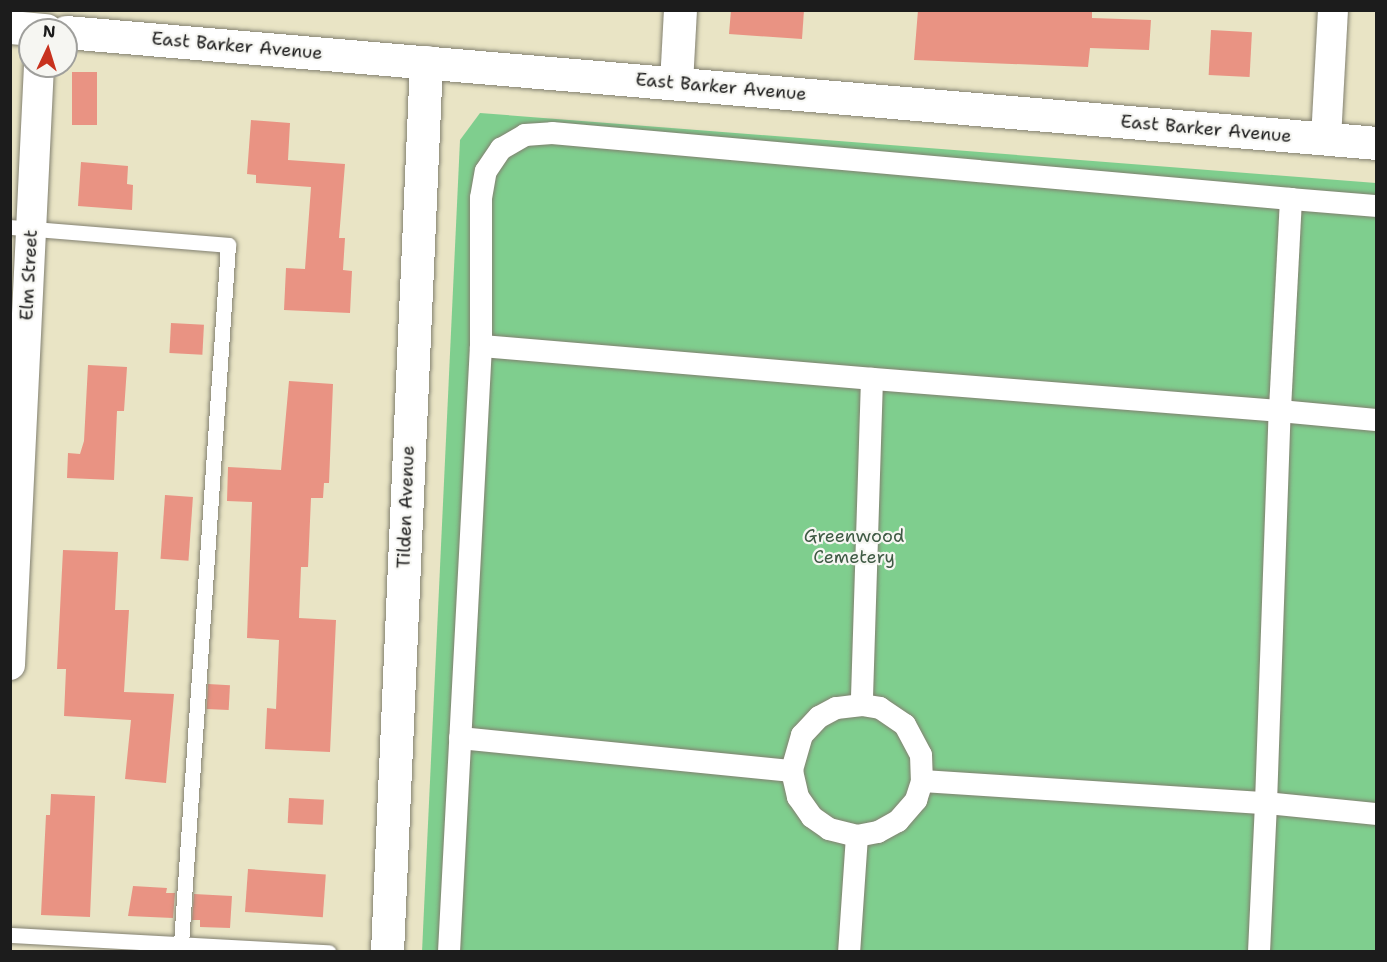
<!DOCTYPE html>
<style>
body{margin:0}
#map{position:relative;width:1387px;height:962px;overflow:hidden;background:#e9e4c5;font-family:"Shantell Sans",sans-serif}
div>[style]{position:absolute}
.green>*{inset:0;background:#7fce8e}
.building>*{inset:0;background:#e99383;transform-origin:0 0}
.roads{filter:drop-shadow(0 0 2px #828070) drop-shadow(0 0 2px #828070)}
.service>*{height:15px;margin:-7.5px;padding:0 7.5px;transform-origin:7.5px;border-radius:7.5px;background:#fff}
.pedestrian>*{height:22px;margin:-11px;padding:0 11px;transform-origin:11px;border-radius:11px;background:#fff}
.minor>*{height:30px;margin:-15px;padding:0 15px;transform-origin:15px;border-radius:15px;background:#fff}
.tertiary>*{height:33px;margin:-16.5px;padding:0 16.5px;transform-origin:16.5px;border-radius:16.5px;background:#fff}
span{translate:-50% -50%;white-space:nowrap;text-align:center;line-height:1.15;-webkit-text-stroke:4.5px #f6f6f2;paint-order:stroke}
.street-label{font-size:18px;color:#1c1c1c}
.park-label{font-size:18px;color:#3f5a44}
.frame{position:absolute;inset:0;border:12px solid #1c1c1c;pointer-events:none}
.north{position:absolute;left:18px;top:18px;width:60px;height:60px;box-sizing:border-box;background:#f6f6f2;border:2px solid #9f9f9c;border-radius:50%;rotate:4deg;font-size:16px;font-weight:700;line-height:24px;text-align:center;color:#1c1c1c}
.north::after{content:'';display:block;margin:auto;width:21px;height:27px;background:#c8321e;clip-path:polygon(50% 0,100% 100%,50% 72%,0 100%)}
</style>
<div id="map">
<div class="green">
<i style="clip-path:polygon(480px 113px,1376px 183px,1376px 951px,422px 952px,460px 140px)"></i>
</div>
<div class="building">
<i style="clip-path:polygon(731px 10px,804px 10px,802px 39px,729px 34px)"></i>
<i style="clip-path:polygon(918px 10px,1092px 10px,1092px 18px,1151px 20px,1149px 50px,1090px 48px,1088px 67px,914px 60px)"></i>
<i style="left:1211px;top:30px;width:41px;height:45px;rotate:3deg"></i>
<i style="left:72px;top:72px;width:25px;height:53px"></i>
<i style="clip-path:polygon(251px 120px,290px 123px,288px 160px,345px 164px,339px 238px,345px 238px,343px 270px,352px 271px,350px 313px,284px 310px,286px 268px,305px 269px,311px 187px,256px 183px,256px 175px,247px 174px)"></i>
<i style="clip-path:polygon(81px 162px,128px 166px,127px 184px,133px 185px,132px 210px,78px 206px)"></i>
<i style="left:171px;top:323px;width:33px;height:30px;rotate:3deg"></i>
<i style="clip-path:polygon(88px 365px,127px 367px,124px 411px,117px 411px,114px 480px,67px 478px,68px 453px,80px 454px,84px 441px)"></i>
<i style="clip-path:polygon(289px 381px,333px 384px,329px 483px,324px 483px,323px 498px,311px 498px,308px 567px,301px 567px,299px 618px,336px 620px,330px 752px,265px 749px,267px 708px,276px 709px,279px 640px,247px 638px,252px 502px,227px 501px,228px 467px,281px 470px)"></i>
<i style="left:165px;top:495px;width:28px;height:64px;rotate:4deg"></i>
<i style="clip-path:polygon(63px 550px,118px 552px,115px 610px,129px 610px,124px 692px,174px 694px,166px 783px,125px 779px,131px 720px,64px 716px,66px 669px,57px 669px)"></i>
<i style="left:208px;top:684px;width:22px;height:25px;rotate:3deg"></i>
<i style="clip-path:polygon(51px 794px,95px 796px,90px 917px,41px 915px,46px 815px,50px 815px)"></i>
<i style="left:289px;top:798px;width:35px;height:25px;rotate:3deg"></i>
<i style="left:248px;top:869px;width:78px;height:43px;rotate:4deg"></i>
<i style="clip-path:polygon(133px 886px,167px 888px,166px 893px,175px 893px,173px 918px,128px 916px)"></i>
<i style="clip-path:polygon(194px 894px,232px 896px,230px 928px,200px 927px,200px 920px,192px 920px)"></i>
</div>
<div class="roads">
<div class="service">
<i style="left:10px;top:227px;width:219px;rotate:4.7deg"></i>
<i style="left:228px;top:245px;width:701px;rotate:93.85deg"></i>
<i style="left:10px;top:935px;width:319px;rotate:3.1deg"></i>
</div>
<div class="pedestrian">
<i style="left:1291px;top:199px;width:85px;rotate:4.7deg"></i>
<i style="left:481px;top:346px;width:392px;rotate:4.8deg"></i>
<i style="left:872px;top:379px;width:326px;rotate:91.8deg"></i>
<i style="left:862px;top:705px;width:26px;rotate:173deg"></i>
<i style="left:836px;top:708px;width:19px;rotate:152deg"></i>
<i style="left:819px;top:717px;width:25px;rotate:133deg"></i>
<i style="left:802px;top:735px;width:37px;rotate:106deg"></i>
<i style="left:862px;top:705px;width:18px;rotate:9deg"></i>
<i style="left:880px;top:708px;width:30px;rotate:34deg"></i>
<i style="left:905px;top:725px;width:34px;rotate:62deg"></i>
<i style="left:921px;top:755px;width:26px;rotate:88deg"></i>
<i style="left:460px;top:738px;width:334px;rotate:5.7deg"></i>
<i style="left:792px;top:771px;width:27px;rotate:77deg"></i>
<i style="left:798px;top:797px;width:24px;rotate:55deg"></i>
<i style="left:812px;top:817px;width:21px;rotate:35deg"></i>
<i style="left:829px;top:829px;width:29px;rotate:14deg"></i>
<i style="left:857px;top:836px;width:116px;rotate:93.9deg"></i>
<i style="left:857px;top:836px;width:21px;rotate:-11deg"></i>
<i style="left:878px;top:832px;width:23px;rotate:-29deg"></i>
<i style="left:898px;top:821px;width:28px;rotate:-49deg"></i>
<i style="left:916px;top:800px;width:20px;rotate:-72deg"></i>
<i style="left:922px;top:781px;width:345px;rotate:3.7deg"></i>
<i style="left:1266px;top:803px;width:392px;rotate:-88deg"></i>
<i style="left:1280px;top:411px;width:409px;rotate:-175.5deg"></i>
<i style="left:449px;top:952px;width:607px;rotate:-86.98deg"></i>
<i style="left:481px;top:346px;width:148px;rotate:-90deg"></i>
<i style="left:481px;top:198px;width:27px;rotate:-80deg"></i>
<i style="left:486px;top:171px;width:27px;rotate:-56deg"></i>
<i style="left:501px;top:149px;width:28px;rotate:-30deg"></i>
<i style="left:525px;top:135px;width:27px;rotate:-4deg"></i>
<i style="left:552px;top:133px;width:742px;rotate:5.1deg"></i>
<i style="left:1291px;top:199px;width:212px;rotate:93deg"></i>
<i style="left:1280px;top:411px;width:96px;rotate:5.4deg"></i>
<i style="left:1259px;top:952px;width:149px;rotate:-87.3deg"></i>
<i style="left:1266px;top:803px;width:111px;rotate:5.7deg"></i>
</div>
<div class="minor">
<i style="left:1326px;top:139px;width:129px;rotate:-86.9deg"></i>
<i style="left:10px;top:665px;width:600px;rotate:-87.23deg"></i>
</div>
<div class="tertiary">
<i style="left:10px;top:27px;width:36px;rotate:5deg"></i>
<i style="left:66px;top:32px;width:1315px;rotate:4.84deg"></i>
<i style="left:676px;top:83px;width:73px;rotate:-86.9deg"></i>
<i style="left:387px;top:952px;width:891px;rotate:-87.49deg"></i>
</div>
</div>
<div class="street-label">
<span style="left:237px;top:46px;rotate:5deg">East Barker Avenue</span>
<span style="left:721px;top:87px;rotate:5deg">East Barker Avenue</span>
<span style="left:1206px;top:129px;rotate:5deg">East Barker Avenue</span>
<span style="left:29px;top:275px;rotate:-87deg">Elm Street</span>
<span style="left:406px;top:507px;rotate:-88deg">Tilden Avenue</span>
</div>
<div class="park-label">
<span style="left:854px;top:547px">Greenwood<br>Cemetery</span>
</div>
<div class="frame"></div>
<div class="north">N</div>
</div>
